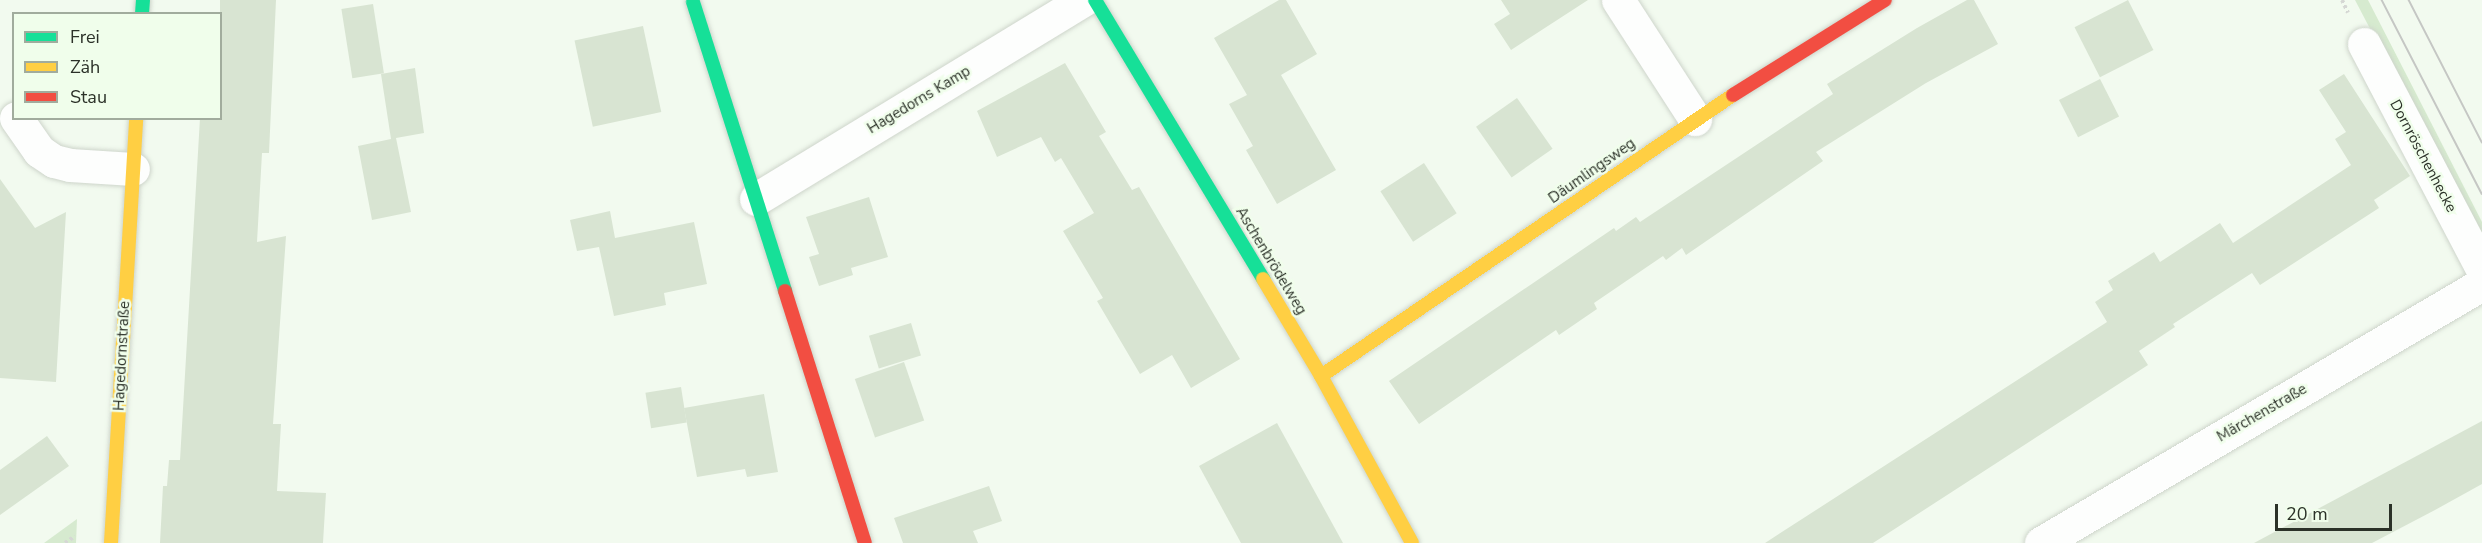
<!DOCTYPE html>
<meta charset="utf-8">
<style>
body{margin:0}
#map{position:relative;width:2482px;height:543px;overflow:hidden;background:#f2faef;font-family:"Nunito Sans",sans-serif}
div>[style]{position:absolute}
.green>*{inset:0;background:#d6eacf}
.building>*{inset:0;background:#d8e4d2;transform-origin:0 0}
.path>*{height:4px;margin-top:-2px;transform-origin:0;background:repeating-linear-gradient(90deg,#d5d7d4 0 3px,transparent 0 6px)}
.roads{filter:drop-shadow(0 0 2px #ced5cb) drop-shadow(0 0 2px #ced5cb)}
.street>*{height:33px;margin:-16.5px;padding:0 16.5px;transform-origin:16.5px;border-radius:16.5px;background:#fdfefd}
.fast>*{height:14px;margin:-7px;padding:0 7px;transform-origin:7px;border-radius:7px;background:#16e098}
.slow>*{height:14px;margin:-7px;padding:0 7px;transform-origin:7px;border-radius:7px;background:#ffcf43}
.jam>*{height:14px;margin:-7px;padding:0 7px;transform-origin:7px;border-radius:7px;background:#f24e42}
.tram>*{height:1.5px;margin:-0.75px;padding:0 0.75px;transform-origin:0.75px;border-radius:0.75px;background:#c5c7c4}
span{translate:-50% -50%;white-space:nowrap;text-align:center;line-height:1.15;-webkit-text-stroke:5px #f0feeb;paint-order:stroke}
.street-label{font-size:15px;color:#2b3128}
.legend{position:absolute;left:12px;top:12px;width:210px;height:108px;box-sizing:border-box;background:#f0feeb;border:2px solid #a1ac9d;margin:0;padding:8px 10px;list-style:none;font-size:18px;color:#2b3128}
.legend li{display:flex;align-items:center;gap:12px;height:30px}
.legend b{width:30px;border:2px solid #a1ac9d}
.scale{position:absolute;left:2275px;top:504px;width:117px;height:27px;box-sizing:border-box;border:3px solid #2b3128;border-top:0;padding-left:8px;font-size:18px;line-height:21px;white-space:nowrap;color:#2b3128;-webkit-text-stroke:4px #f0feeb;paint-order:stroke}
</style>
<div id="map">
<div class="green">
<i style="clip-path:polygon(2355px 0,2368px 0,2482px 222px,2482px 243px)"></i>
<i style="clip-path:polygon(77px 519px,76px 543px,44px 543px)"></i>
</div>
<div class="building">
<i style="clip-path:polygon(220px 0,276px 0,269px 153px,262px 153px,257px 242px,286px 236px,273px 424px,281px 424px,277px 491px,326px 493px,323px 543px,160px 543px,163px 486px,167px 486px,169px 460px,180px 460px,200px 118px,220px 118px)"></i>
<i style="clip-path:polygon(1279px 0,1286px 0,1317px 54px,1281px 75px,1336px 170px,1277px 204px,1246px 150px,1253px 146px,1229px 104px,1247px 95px,1214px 38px)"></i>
<i style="clip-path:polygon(1501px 0,1588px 0,1511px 50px,1494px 24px,1510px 14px)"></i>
<i style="clip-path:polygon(1967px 0,1974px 0,1998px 44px,1926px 83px,1816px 152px,1823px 161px,1686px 255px,1682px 248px,1666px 260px,1663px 256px,1594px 303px,1597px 309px,1559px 335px,1556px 330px,1419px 424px,1389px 381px,1614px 228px,1616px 231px,1636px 217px,1640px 222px,1833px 94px,1827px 84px,1917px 28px)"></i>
<i style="left:2128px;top:0;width:56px;height:60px;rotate:63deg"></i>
<i style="left:373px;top:4px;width:70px;height:32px;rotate:81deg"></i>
<i style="left:643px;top:26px;width:88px;height:70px;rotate:78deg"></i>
<i style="clip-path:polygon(1065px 63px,1106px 132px,1099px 136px,1132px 190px,1139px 187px,1240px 359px,1191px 388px,1172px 355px,1140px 374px,1097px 301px,1103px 298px,1063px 231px,1094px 213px,1061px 158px,1055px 162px,1041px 137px,997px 157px,977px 111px)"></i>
<i style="clip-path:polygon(415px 68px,424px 133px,396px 138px,411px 212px,372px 220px,358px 146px,391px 139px,381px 74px)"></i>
<i style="clip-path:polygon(2344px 74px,2410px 176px,2374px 200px,2379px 208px,2260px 285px,2252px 273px,2173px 324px,2175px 327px,2139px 351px,2148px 365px,1873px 543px,1765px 543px,2107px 322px,2095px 302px,2113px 290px,2108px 281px,2154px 252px,2160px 262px,2220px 223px,2233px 243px,2351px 165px,2335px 139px,2346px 132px,2319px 90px)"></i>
<i style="left:2100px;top:79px;width:42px;height:46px;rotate:63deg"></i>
<i style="left:1517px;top:98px;width:62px;height:50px;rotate:55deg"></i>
<i style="left:1424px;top:163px;width:60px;height:52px;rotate:57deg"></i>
<i style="clip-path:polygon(0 179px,35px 228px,66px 212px,56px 382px,0 378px)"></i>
<i style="clip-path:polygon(869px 197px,888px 257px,851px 268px,853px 275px,819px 286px,809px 257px,819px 254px,806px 217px)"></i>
<i style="clip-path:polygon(610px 211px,615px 238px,694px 222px,707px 284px,664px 293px,666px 305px,614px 316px,599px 247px,577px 251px,570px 220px)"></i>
<i style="left:911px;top:323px;width:34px;height:44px;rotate:73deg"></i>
<i style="left:904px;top:362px;width:62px;height:52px;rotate:71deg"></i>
<i style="left:681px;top:387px;width:36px;height:36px;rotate:81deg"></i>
<i style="clip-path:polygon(764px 394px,778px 472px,747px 477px,745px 469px,697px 477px,684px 408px)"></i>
<i style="clip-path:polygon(2482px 421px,2482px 484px,2435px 510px,2372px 543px,2254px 543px)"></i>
<i style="clip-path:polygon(1277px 423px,1343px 543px,1241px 543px,1199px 466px)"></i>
<i style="clip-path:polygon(47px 436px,69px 466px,0 515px,0 470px)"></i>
<i style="clip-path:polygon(989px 486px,1002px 521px,973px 531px,978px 543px,903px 543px,894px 518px)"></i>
</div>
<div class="path">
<i style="left:2342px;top:0;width:14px;rotate:65deg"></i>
<i style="left:65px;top:543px;width:12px;rotate:-35deg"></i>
</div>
<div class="roads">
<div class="street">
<i style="left:1618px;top:0;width:142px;rotate:57.1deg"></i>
<i style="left:2364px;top:44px;width:254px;rotate:62.3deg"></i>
<i style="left:16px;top:118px;width:40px;rotate:55.1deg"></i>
<i style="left:39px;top:151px;width:18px;rotate:34deg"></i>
<i style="left:54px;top:161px;width:16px;rotate:14deg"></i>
<i style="left:70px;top:165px;width:63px;rotate:3.6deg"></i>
<i style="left:756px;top:199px;width:383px;rotate:-31.3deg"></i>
<i style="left:2041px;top:543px;width:511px;rotate:-30.43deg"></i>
</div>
<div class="fast">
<i style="left:1095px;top:0;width:326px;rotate:58.9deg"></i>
<i style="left:693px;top:2px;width:303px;rotate:72.3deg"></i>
<i style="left:142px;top:14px;width:14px;rotate:-86deg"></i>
</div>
<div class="slow">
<i style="left:1263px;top:279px;width:113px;rotate:59.1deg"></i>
<i style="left:1321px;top:376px;width:190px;rotate:61.4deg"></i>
<i style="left:1321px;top:376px;width:499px;rotate:-34.3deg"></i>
<i style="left:111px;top:543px;width:426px;rotate:-86.6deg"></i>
</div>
<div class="jam">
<i style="left:1733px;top:95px;width:179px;rotate:-32deg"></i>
<i style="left:785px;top:291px;width:264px;rotate:72.4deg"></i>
</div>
</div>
<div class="tram">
<i style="left:2382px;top:0;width:218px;rotate:62.7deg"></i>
<i style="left:2409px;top:0;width:160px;rotate:62.8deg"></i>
</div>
<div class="street-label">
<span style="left:919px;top:100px;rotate:-31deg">Hagedorns Kamp</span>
<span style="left:2423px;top:156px;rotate:62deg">Dornröschenhecke</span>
<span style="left:1592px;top:171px;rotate:-35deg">Däumlingsweg</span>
<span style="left:1271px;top:261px;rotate:59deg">Aschenbrödelweg</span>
<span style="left:122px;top:356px;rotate:-87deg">Hagedornstraße</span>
<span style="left:2262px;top:413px;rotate:-30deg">Märchenstraße</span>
</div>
<ul class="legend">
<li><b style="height:8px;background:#16e098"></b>Frei</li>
<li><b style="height:8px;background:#ffcf43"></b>Zäh</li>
<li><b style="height:8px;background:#f24e42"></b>Stau</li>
</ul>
<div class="scale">20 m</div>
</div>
